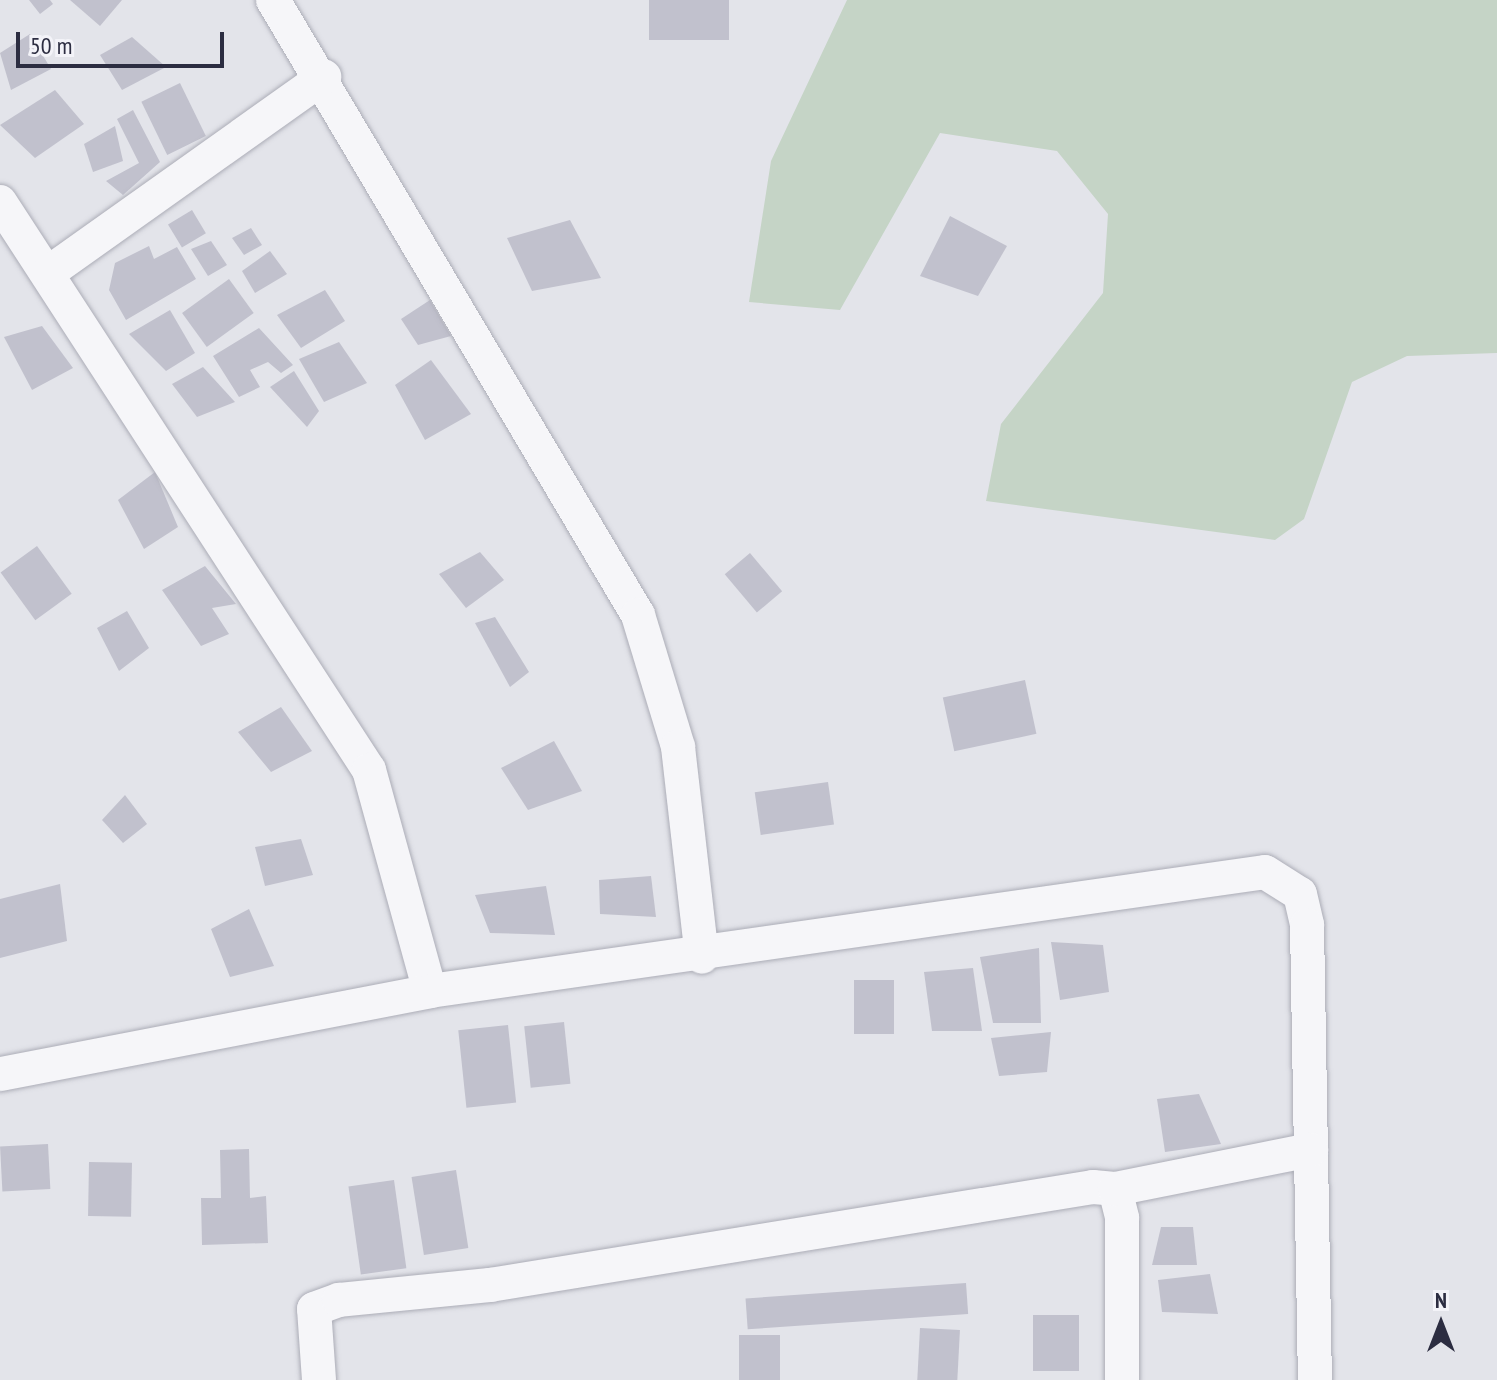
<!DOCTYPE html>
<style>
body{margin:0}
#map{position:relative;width:1497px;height:1380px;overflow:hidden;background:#e3e4ea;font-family:"PT Sans Narrow",sans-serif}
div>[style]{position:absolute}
.green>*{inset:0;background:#c5d4c6}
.building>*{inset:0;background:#c1c1cd;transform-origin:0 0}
.roads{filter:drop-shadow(0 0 2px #acadb7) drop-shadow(0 0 2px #acadb7)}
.street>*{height:34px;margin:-17px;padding:0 17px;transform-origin:17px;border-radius:17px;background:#f6f6f9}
span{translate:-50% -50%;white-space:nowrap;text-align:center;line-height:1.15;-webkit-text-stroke:6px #f3f3f8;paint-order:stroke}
.north{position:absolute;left:1401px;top:1284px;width:80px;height:80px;-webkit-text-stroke:6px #f3f3f8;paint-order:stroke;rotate:0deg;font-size:22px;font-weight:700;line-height:32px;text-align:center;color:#2c2d41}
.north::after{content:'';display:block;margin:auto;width:28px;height:36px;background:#2c2d41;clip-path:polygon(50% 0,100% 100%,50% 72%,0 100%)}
.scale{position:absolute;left:16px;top:32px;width:208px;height:36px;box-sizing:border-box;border:4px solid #2c2d41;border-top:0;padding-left:10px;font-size:24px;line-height:28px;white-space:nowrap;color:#2c2d41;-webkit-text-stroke:6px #f3f3f8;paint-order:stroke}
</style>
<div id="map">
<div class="green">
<i style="clip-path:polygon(847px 0,1497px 0,1497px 353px,1407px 356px,1352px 382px,1304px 519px,1275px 540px,986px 501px,1001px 424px,1103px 293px,1108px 214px,1057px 151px,940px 133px,840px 310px,749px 302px,771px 161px)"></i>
</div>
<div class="building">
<i style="clip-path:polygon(29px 0,50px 0,53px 4px,40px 14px)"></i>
<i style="clip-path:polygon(70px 0,122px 0,100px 26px)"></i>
<i style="left:649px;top:0;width:80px;height:40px"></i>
<i style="clip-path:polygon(30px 34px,51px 69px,11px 90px,0 53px)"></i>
<i style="clip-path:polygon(132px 37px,166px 67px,122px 90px,100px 55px)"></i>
<i style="left:180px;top:83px;width:59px;height:43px;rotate:64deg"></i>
<i style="clip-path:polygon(55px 90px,84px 124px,35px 158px,0 125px)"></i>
<i style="clip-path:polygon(133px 110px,160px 162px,123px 195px,106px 181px,139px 163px,117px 119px)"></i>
<i style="clip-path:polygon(115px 126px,123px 161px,93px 172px,84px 144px)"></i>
<i style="left:192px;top:210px;width:27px;height:28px;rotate:59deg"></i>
<i style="clip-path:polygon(950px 216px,1007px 246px,978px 296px,920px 276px)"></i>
<i style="clip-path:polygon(570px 220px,601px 278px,532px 291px,507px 238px)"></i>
<i style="clip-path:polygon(251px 228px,262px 245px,244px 255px,232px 238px)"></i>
<i style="clip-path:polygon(211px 241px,227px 265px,208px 276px,191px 249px)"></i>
<i style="clip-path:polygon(149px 246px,154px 259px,177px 247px,196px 279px,126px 320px,109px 290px,115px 263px)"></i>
<i style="clip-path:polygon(270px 251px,287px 274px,255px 293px,242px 271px)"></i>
<i style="left:229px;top:279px;width:42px;height:58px;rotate:54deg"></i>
<i style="clip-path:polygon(325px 290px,345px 321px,301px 348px,277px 315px)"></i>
<i style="clip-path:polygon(430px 300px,451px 336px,418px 345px,401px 319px)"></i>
<i style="clip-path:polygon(170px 310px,195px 353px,166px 371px,129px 334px)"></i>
<i style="clip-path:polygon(42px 326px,73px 368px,32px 390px,4px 337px)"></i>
<i style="clip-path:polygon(259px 328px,293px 365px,281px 373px,268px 362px,250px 370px,260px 387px,239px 397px,213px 356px)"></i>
<i style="clip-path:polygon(339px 342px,367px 383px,324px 402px,299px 359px)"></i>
<i style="clip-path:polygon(431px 360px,471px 414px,425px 440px,395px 385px)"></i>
<i style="clip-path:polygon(203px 367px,235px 402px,197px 417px,172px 384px)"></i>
<i style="clip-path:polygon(294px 371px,319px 411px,307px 427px,270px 387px)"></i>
<i style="clip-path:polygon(155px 472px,178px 527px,144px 549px,118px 500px)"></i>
<i style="left:37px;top:546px;width:59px;height:45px;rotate:54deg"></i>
<i style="clip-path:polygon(480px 552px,504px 580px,466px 608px,439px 574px)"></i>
<i style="left:750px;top:553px;width:50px;height:33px;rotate:50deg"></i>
<i style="clip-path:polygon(205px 566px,236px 604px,212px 608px,229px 634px,201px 646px,162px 590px)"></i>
<i style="clip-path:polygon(127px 611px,149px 648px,119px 671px,97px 628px)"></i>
<i style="clip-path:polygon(495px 617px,529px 672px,510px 687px,475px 623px)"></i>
<i style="left:1025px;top:680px;width:55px;height:84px;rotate:78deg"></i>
<i style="clip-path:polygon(281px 707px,312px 751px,271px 772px,238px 732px)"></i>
<i style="clip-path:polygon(554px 741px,582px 791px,528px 810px,501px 768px)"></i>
<i style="left:828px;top:782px;width:43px;height:74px;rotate:82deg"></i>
<i style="clip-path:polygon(125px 795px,147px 824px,123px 843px,102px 820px)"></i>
<i style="clip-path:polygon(301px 839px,313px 875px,265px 886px,255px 847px)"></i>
<i style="clip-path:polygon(651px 876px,656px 917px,600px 914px,599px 880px)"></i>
<i style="clip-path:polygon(60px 884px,67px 941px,0 958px,0 899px)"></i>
<i style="clip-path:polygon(546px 886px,555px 935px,490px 933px,475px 895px)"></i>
<i style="clip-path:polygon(249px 909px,274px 966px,230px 977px,211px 929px)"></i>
<i style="clip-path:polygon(1051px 942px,1103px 945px,1109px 992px,1060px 1000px)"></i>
<i style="clip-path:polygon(1039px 948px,1041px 1023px,993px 1023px,980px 957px)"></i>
<i style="clip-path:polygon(973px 968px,982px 1031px,932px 1031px,924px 972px)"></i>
<i style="left:854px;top:980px;width:40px;height:54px"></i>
<i style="left:564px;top:1022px;width:62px;height:40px;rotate:84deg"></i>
<i style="left:508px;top:1025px;width:78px;height:50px;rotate:84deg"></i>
<i style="clip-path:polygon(1051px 1032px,1047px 1072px,999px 1076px,991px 1038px)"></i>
<i style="clip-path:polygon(1199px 1094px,1221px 1144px,1165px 1152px,1157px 1099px)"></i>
<i style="left:48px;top:1144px;width:45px;height:48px;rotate:87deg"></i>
<i style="clip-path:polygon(249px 1149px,250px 1198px,266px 1196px,268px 1243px,202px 1245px,201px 1198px,221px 1198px,220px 1150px)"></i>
<i style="left:89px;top:1162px;width:43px;height:54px;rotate:1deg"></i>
<i style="left:456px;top:1170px;width:79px;height:45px;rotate:81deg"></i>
<i style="left:394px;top:1180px;width:89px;height:46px;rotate:82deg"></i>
<i style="clip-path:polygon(1161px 1227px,1193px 1227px,1197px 1265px,1152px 1265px)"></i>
<i style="clip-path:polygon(1210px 1274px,1218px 1314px,1162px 1312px,1158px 1280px)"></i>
<i style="left:966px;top:1283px;width:31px;height:221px;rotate:86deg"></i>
<i style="left:1033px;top:1315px;width:46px;height:56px"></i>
<i style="left:920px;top:1328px;width:40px;height:52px;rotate:3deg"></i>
<i style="left:739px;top:1335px;width:41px;height:45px"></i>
</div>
<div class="roads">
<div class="street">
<i style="left:273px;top:0;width:715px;rotate:59.31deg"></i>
<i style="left:638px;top:615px;width:138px;rotate:73.1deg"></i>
<i style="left:678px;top:747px;width:211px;rotate:83.5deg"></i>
<i style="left:0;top:202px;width:677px;rotate:56.99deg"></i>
<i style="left:369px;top:770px;width:229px;rotate:74.6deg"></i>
<i style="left:48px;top:273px;width:339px;rotate:-35.4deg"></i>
<i style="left:1px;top:1074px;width:437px;rotate:-10.9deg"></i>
<i style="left:430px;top:991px;width:843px;rotate:-8.11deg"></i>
<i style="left:1265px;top:872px;width:41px;rotate:32.2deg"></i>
<i style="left:1300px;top:894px;width:32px;rotate:77deg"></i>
<i style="left:1307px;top:925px;width:455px;rotate:89deg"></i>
<i style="left:1115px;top:1189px;width:30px;rotate:76deg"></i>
<i style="left:1122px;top:1218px;width:162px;rotate:90deg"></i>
<i style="left:319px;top:1380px;width:71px;rotate:-94deg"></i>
<i style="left:314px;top:1309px;width:27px;rotate:-20deg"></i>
<i style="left:339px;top:1300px;width:152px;rotate:-5.7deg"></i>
<i style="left:490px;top:1285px;width:611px;rotate:-9.23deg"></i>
<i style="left:1093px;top:1187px;width:22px;rotate:5deg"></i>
<i style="left:1115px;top:1189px;width:200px;rotate:-11.3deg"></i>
</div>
</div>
<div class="north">N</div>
<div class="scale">50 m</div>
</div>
